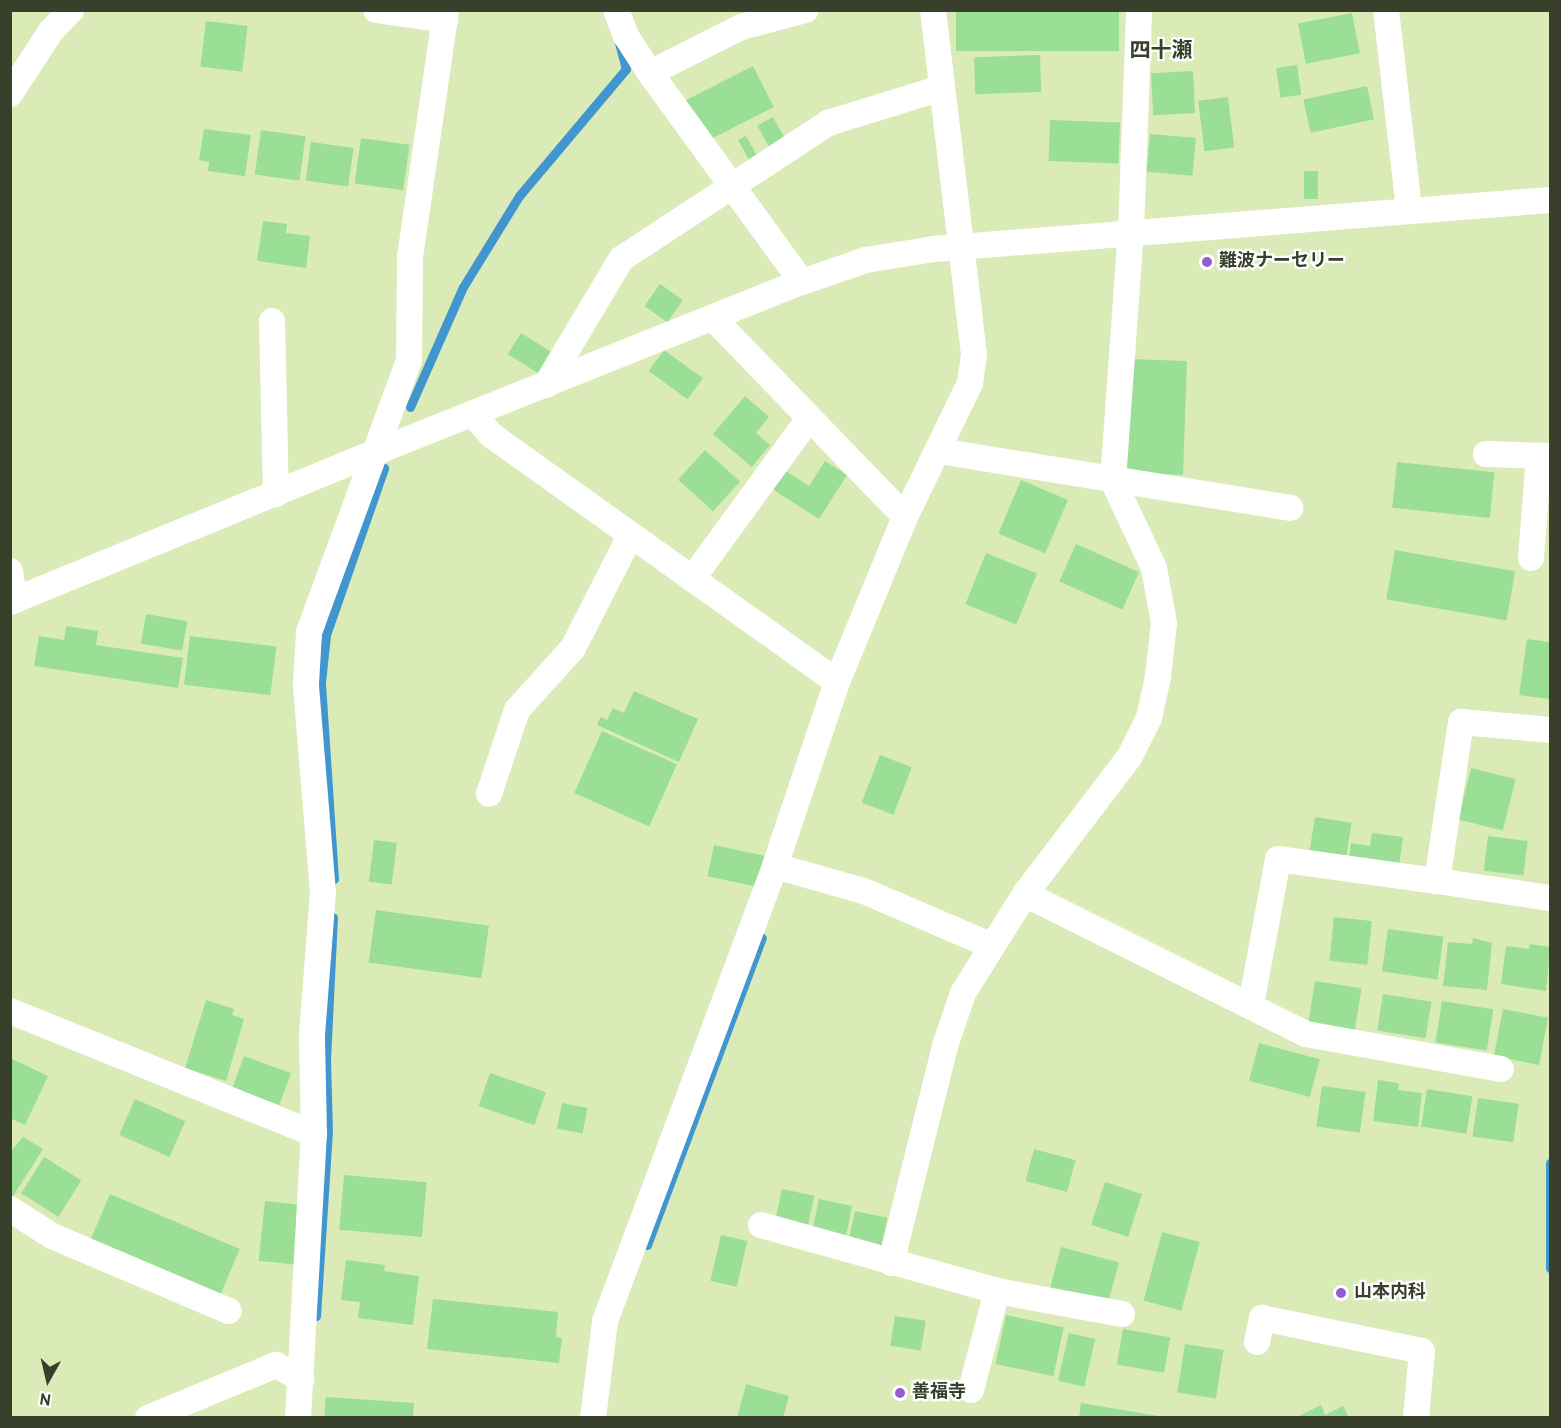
<!DOCTYPE html>
<meta charset="utf-8">
<style>
body{margin:0}
#map{position:relative;width:1561px;height:1428px;overflow:hidden;background:#daebb7;font-family:Overpass,"Noto Sans JP",sans-serif}
div>[style]{position:absolute}
.stream>*{height:9px;margin:-4.5px;padding:0 4.5px;transform-origin:4.5px;border-radius:4.5px;background:#4296d0}
.building>*{inset:0;background:#9bde96;transform-origin:0 0}
.street>*{height:26px;margin:-13px;padding:0 13px;transform-origin:13px;border-radius:13px;background:#fff}
.dots>*{width:16px;height:16px;translate:-50% -50%;box-sizing:border-box;border:3px solid #fff;border-radius:50%}
span{translate:-50% -50%;white-space:nowrap;text-align:center;line-height:1.15;-webkit-text-stroke:4.5px #fff;paint-order:stroke}
.poi-label{font-size:18px;color:#383f2a;font-weight:700}
.left{translate:0 -50%;text-align:left}
.quarter-label{font-size:21px;color:#383f2a;font-weight:700}
.frame{position:absolute;inset:0;border:12px solid #383f2a;pointer-events:none}
.north{position:absolute;left:18px;top:1350px;width:60px;height:60px;-webkit-text-stroke:4px #fff;paint-order:stroke;rotate:188deg;font-size:16px;font-weight:700;line-height:24px;text-align:center;color:#383f2a}
.north::after{content:'';display:block;margin:auto;width:21px;height:27px;background:#383f2a;clip-path:polygon(50% 0,100% 100%,50% 72%,0 100%)}
</style>
<div id="map">
<div class="stream">
<i style="left:410px;top:407px;width:131px;rotate:-66.2deg"></i>
<i style="left:463px;top:287px;width:107px;rotate:-58.4deg"></i>
<i style="left:519px;top:196px;width:166px;rotate:-49.9deg"></i>
<i style="left:626px;top:69px;width:28px;rotate:-105deg"></i>
<i style="left:334px;top:879px;width:197px;rotate:-93.8deg"></i>
<i style="left:321px;top:682px;width:47px;rotate:-83.9deg"></i>
<i style="left:326px;top:635px;width:177px;rotate:-70.8deg"></i>
<i style="left:1550px;top:1163px;width:105px;rotate:90deg"></i>
<i style="left:647px;top:1245px;width:328px;rotate:-69.5deg"></i>
<i style="left:316px;top:1316px;width:184px;rotate:-86.3deg"></i>
<i style="left:328px;top:1132px;width:72px;rotate:-91.6deg"></i>
<i style="left:326px;top:1060px;width:143px;rotate:-87.2deg"></i>
</div>
<div class="building">
<i style="left:956px;top:10px;width:163px;height:41px"></i>
<i style="left:1352px;top:13px;width:41px;height:55px;rotate:79deg"></i>
<i style="left:206px;top:21px;width:42px;height:46px;rotate:7deg"></i>
<i style="left:1040px;top:55px;width:37px;height:66px;rotate:88deg"></i>
<i style="left:1297px;top:65px;width:30px;height:21px;rotate:82deg"></i>
<i style="left:753px;top:66px;width:46px;height:76px;rotate:63deg"></i>
<i style="left:1193px;top:71px;width:42px;height:42px;rotate:87deg"></i>
<i style="left:1367px;top:86px;width:34px;height:65px;rotate:78deg"></i>
<i style="left:1228px;top:97px;width:51px;height:30px;rotate:83deg"></i>
<i style="left:773px;top:117px;width:25px;height:18px;rotate:61deg"></i>
<i style="left:1050px;top:120px;width:70px;height:41px;rotate:2deg"></i>
<i style="clip-path:polygon(204px 129px,251px 135px,245px 176px,208px 171px,209px 162px,199px 160px)"></i>
<i style="left:261px;top:130px;width:45px;height:45px;rotate:8deg"></i>
<i style="left:1150px;top:134px;width:46px;height:38px;rotate:5deg"></i>
<i style="left:746px;top:136px;width:23px;height:9px;rotate:61deg"></i>
<i style="left:361px;top:138px;width:49px;height:46px;rotate:8deg"></i>
<i style="left:311px;top:142px;width:43px;height:39px;rotate:8deg"></i>
<i style="left:1304px;top:171px;width:14px;height:28px"></i>
<i style="clip-path:polygon(263px 221px,287px 224px,286px 233px,310px 236px,306px 268px,257px 261px)"></i>
<i style="left:660px;top:284px;width:28px;height:27px;rotate:35deg"></i>
<i style="left:521px;top:333px;width:39px;height:25px;rotate:32deg"></i>
<i style="left:664px;top:350px;width:48px;height:26px;rotate:36deg"></i>
<i style="left:1130px;top:359px;width:57px;height:114px;rotate:2deg"></i>
<i style="clip-path:polygon(745px 396px,769px 417px,756px 433px,770px 445px,752px 467px,713px 434px)"></i>
<i style="left:705px;top:450px;width:47px;height:40px;rotate:42deg"></i>
<i style="clip-path:polygon(825px 461px,847px 475px,819px 519px,772px 489px,784px 470px,809px 486px)"></i>
<i style="left:1397px;top:462px;width:98px;height:46px;rotate:6deg"></i>
<i style="left:1021px;top:480px;width:51px;height:58px;rotate:23deg"></i>
<i style="left:1076px;top:544px;width:69px;height:41px;rotate:24deg"></i>
<i style="left:1395px;top:550px;width:122px;height:50px;rotate:10deg"></i>
<i style="left:986px;top:553px;width:55px;height:55px;rotate:22deg"></i>
<i style="left:146px;top:614px;width:42px;height:30px;rotate:10deg"></i>
<i style="clip-path:polygon(66px 626px,98px 631px,96px 645px,183px 658px,178px 688px,34px 666px,39px 636px,64px 640px)"></i>
<i style="left:190px;top:636px;width:87px;height:49px;rotate:7deg"></i>
<i style="clip-path:polygon(1527px 639px,1550px 642px,1550px 699px,1519px 695px)"></i>
<i style="clip-path:polygon(634px 691px,698px 719px,679px 762px,597px 725px,601px 717px,607px 720px,613px 708px,624px 713px)"></i>
<i style="left:602px;top:731px;width:82px;height:68px;rotate:24deg"></i>
<i style="left:880px;top:755px;width:34px;height:51px;rotate:21deg"></i>
<i style="left:1471px;top:768px;width:46px;height:53px;rotate:14deg"></i>
<i style="left:1315px;top:817px;width:37px;height:50px;rotate:9deg"></i>
<i style="clip-path:polygon(1372px 833px,1403px 837px,1397px 880px,1347px 873px,1351px 843px,1370px 846px)"></i>
<i style="left:1488px;top:836px;width:40px;height:35px;rotate:7deg"></i>
<i style="left:374px;top:840px;width:23px;height:42px;rotate:7deg"></i>
<i style="left:714px;top:845px;width:55px;height:32px;rotate:12deg"></i>
<i style="left:376px;top:910px;width:114px;height:53px;rotate:8deg"></i>
<i style="left:1334px;top:917px;width:38px;height:44px;rotate:6deg"></i>
<i style="left:1388px;top:929px;width:56px;height:43px;rotate:8deg"></i>
<i style="clip-path:polygon(1473px 938px,1492px 943px,1487px 990px,1443px 986px,1448px 942px,1472px 944px)"></i>
<i style="clip-path:polygon(1530px 944px,1550px 947px,1546px 991px,1501px 984px,1506px 946px,1529px 949px)"></i>
<i style="left:1315px;top:981px;width:47px;height:42px;rotate:9deg"></i>
<i style="left:1383px;top:994px;width:49px;height:37px;rotate:9deg"></i>
<i style="clip-path:polygon(206px 1000px,234px 1009px,232px 1015px,244px 1019px,226px 1081px,185px 1068px)"></i>
<i style="left:1442px;top:1001px;width:52px;height:42px;rotate:9deg"></i>
<i style="left:1503px;top:1009px;width:46px;height:48px;rotate:11deg"></i>
<i style="left:1259px;top:1043px;width:63px;height:39px;rotate:15deg"></i>
<i style="left:244px;top:1056px;width:50px;height:34px;rotate:20deg"></i>
<i style="clip-path:polygon(10px 1058px,48px 1076px,25px 1125px,10px 1118px)"></i>
<i style="left:490px;top:1073px;width:59px;height:35px;rotate:19deg"></i>
<i style="clip-path:polygon(1378px 1080px,1399px 1083px,1398px 1090px,1422px 1093px,1418px 1127px,1373px 1121px)"></i>
<i style="left:1322px;top:1086px;width:44px;height:41px;rotate:8deg"></i>
<i style="left:1427px;top:1089px;width:46px;height:38px;rotate:9deg"></i>
<i style="left:1478px;top:1098px;width:41px;height:39px;rotate:8deg"></i>
<i style="left:135px;top:1099px;width:55px;height:39px;rotate:24deg"></i>
<i style="left:562px;top:1103px;width:26px;height:26px;rotate:11deg"></i>
<i style="clip-path:polygon(23px 1137px,43px 1149px,10px 1201px,10px 1152px)"></i>
<i style="left:1034px;top:1149px;width:43px;height:33px;rotate:15deg"></i>
<i style="left:44px;top:1157px;width:44px;height:43px;rotate:32deg"></i>
<i style="left:344px;top:1175px;width:83px;height:55px;rotate:5deg"></i>
<i style="left:1105px;top:1182px;width:39px;height:45px;rotate:18deg"></i>
<i style="left:782px;top:1189px;width:33px;height:38px;rotate:12deg"></i>
<i style="left:110px;top:1194px;width:141px;height:50px;rotate:23deg"></i>
<i style="left:819px;top:1199px;width:34px;height:36px;rotate:12deg"></i>
<i style="left:265px;top:1201px;width:38px;height:60px;rotate:6deg"></i>
<i style="left:855px;top:1211px;width:33px;height:35px;rotate:12deg"></i>
<i style="left:1162px;top:1232px;width:39px;height:71px;rotate:15deg"></i>
<i style="left:721px;top:1235px;width:27px;height:47px;rotate:13deg"></i>
<i style="left:1061px;top:1247px;width:60px;height:42px;rotate:15deg"></i>
<i style="clip-path:polygon(346px 1260px,385px 1265px,384px 1271px,419px 1276px,413px 1325px,358px 1318px,360px 1302px,341px 1300px)"></i>
<i style="clip-path:polygon(433px 1299px,558px 1312px,556px 1337px,562px 1338px,559px 1363px,427px 1349px)"></i>
<i style="left:1006px;top:1315px;width:59px;height:50px;rotate:12deg"></i>
<i style="left:895px;top:1316px;width:31px;height:30px;rotate:9deg"></i>
<i style="left:1123px;top:1329px;width:48px;height:36px;rotate:10deg"></i>
<i style="left:1069px;top:1333px;width:27px;height:49px;rotate:13deg"></i>
<i style="left:1185px;top:1344px;width:39px;height:49px;rotate:9deg"></i>
<i style="clip-path:polygon(746px 1384px,789px 1396px,783px 1418px,737px 1418px)"></i>
<i style="clip-path:polygon(326px 1397px,414px 1403px,413px 1418px,324px 1418px)"></i>
<i style="clip-path:polygon(1081px 1403px,1158px 1416px,1158px 1418px,1079px 1418px)"></i>
<i style="clip-path:polygon(1321px 1405px,1325px 1415px,1343px 1406px,1349px 1418px,1295px 1418px)"></i>
</div>
<div class="street">
<i style="left:376px;top:10px;width:70px;rotate:8.2deg"></i>
<i style="left:616px;top:10px;width:28px;rotate:69deg"></i>
<i style="left:626px;top:36px;width:44px;rotate:57deg"></i>
<i style="left:650px;top:73px;width:258px;rotate:54deg"></i>
<i style="left:1386px;top:10px;width:201px;rotate:83.4deg"></i>
<i style="left:650px;top:73px;width:102px;rotate:-26.8deg"></i>
<i style="left:741px;top:27px;width:67px;rotate:-14.7deg"></i>
<i style="left:10px;top:94px;width:75px;rotate:-56.9deg"></i>
<i style="left:51px;top:31px;width:29px;rotate:-46deg"></i>
<i style="left:714px;top:319px;width:275px;rotate:46deg"></i>
<i style="left:272px;top:321px;width:173px;rotate:88.7deg"></i>
<i style="left:546px;top:385px;width:147px;rotate:-59.2deg"></i>
<i style="left:621px;top:259px;width:248px;rotate:-33.3deg"></i>
<i style="left:828px;top:123px;width:119px;rotate:-17.1deg"></i>
<i style="left:473px;top:414px;width:28px;rotate:49deg"></i>
<i style="left:491px;top:435px;width:425px;rotate:35.5deg"></i>
<i style="left:939px;top:451px;width:356px;rotate:9.2deg"></i>
<i style="left:1486px;top:454px;width:64px;rotate:1.8deg"></i>
<i style="left:1531px;top:558px;width:102px;rotate:-85.5deg"></i>
<i style="left:10px;top:571px;width:30px;rotate:81deg"></i>
<i style="left:692px;top:579px;width:197px;rotate:-53.9deg"></i>
<i style="left:10px;top:602px;width:396px;rotate:-22.3deg"></i>
<i style="left:376px;top:452px;width:459px;rotate:-21.8deg"></i>
<i style="left:802px;top:282px;width:68px;rotate:-19deg"></i>
<i style="left:866px;top:260px;width:69px;rotate:-9.2deg"></i>
<i style="left:934px;top:249px;width:618px;rotate:-4.55deg"></i>
<i style="left:489px;top:794px;width:89px;rotate:-71.6deg"></i>
<i style="left:517px;top:710px;width:84px;rotate:-47.9deg"></i>
<i style="left:573px;top:648px;width:126px;rotate:-63deg"></i>
<i style="left:775px;top:866px;width:92px;rotate:15.7deg"></i>
<i style="left:864px;top:891px;width:137px;rotate:23.2deg"></i>
<i style="left:1437px;top:881px;width:114px;rotate:8.6deg"></i>
<i style="left:1025px;top:894px;width:314px;rotate:26.5deg"></i>
<i style="left:1306px;top:1034px;width:198px;rotate:10.2deg"></i>
<i style="left:1251px;top:1005px;width:148px;rotate:-79.5deg"></i>
<i style="left:1278px;top:859px;width:161px;rotate:7.9deg"></i>
<i style="left:1437px;top:881px;width:161px;rotate:-81.4deg"></i>
<i style="left:1461px;top:722px;width:89px;rotate:5.1deg"></i>
<i style="left:10px;top:1011px;width:328px;rotate:22deg"></i>
<i style="left:10px;top:1209px;width:50px;rotate:32.7deg"></i>
<i style="left:52px;top:1236px;width:192px;rotate:23deg"></i>
<i style="left:761px;top:1225px;width:245px;rotate:15.6deg"></i>
<i style="left:997px;top:1291px;width:127px;rotate:10.4deg"></i>
<i style="left:891px;top:1263px;width:224px;rotate:-76deg"></i>
<i style="left:945px;top:1046px;width:56px;rotate:-71.2deg"></i>
<i style="left:963px;top:993px;width:117px;rotate:-57.9deg"></i>
<i style="left:1025px;top:894px;width:173px;rotate:-52.7deg"></i>
<i style="left:1130px;top:756px;width:42px;rotate:-63.4deg"></i>
<i style="left:1149px;top:718px;width:42px;rotate:-77.6deg"></i>
<i style="left:1158px;top:677px;width:54px;rotate:-83.7deg"></i>
<i style="left:1164px;top:623px;width:56px;rotate:-100.3deg"></i>
<i style="left:1154px;top:568px;width:96px;rotate:-115.2deg"></i>
<i style="left:1113px;top:481px;width:250px;rotate:-85.9deg"></i>
<i style="left:1131px;top:232px;width:222px;rotate:-87.9deg"></i>
<i style="left:1257px;top:1342px;width:25px;rotate:-78deg"></i>
<i style="left:1262px;top:1318px;width:163px;rotate:11.7deg"></i>
<i style="left:1422px;top:1351px;width:67px;rotate:95.1deg"></i>
<i style="left:971px;top:1390px;width:102px;rotate:-75.3deg"></i>
<i style="left:148px;top:1418px;width:139px;rotate:-22.5deg"></i>
<i style="left:276px;top:1365px;width:29px;rotate:29deg"></i>
<i style="left:298px;top:1418px;width:284px;rotate:-86.8deg"></i>
<i style="left:314px;top:1134px;width:99px;rotate:-91.2deg"></i>
<i style="left:312px;top:1035px;width:142px;rotate:-85.6deg"></i>
<i style="left:323px;top:893px;width:210px;rotate:-94.7deg"></i>
<i style="left:306px;top:684px;width:52px;rotate:-86.7deg"></i>
<i style="left:309px;top:632px;width:290px;rotate:-69.8deg"></i>
<i style="left:409px;top:360px;width:103px;rotate:-89.4deg"></i>
<i style="left:410px;top:257px;width:250px;rotate:-81.7deg"></i>
<i style="left:593px;top:1418px;width:98px;rotate:-82.9deg"></i>
<i style="left:605px;top:1321px;width:486px;rotate:-69.5deg"></i>
<i style="left:775px;top:866px;width:194px;rotate:-71.4deg"></i>
<i style="left:837px;top:682px;width:178px;rotate:-67.6deg"></i>
<i style="left:905px;top:517px;width:149px;rotate:-64.1deg"></i>
<i style="left:970px;top:383px;width:29px;rotate:-82deg"></i>
<i style="left:974px;top:354px;width:346px;rotate:-96.8deg"></i>
</div>
<div class="dots">
<i style="left:1207px;top:262px;background:#945cd4"></i>
<i style="left:1341px;top:1293px;background:#945cd4"></i>
<i style="left:900px;top:1393px;background:#945cd4"></i>
</div>
<div class="poi-label">
<span class="left" style="left:1219px;top:262px">難波ナーセリー</span>
<span class="left" style="left:1354px;top:1293px">山本内科</span>
<span class="left" style="left:912px;top:1393px">善福寺</span>
</div>
<div class="quarter-label">
<span style="left:1161px;top:52px">四十瀬</span>
</div>
<div class="frame"></div>
<div class="north">N</div>
</div>
